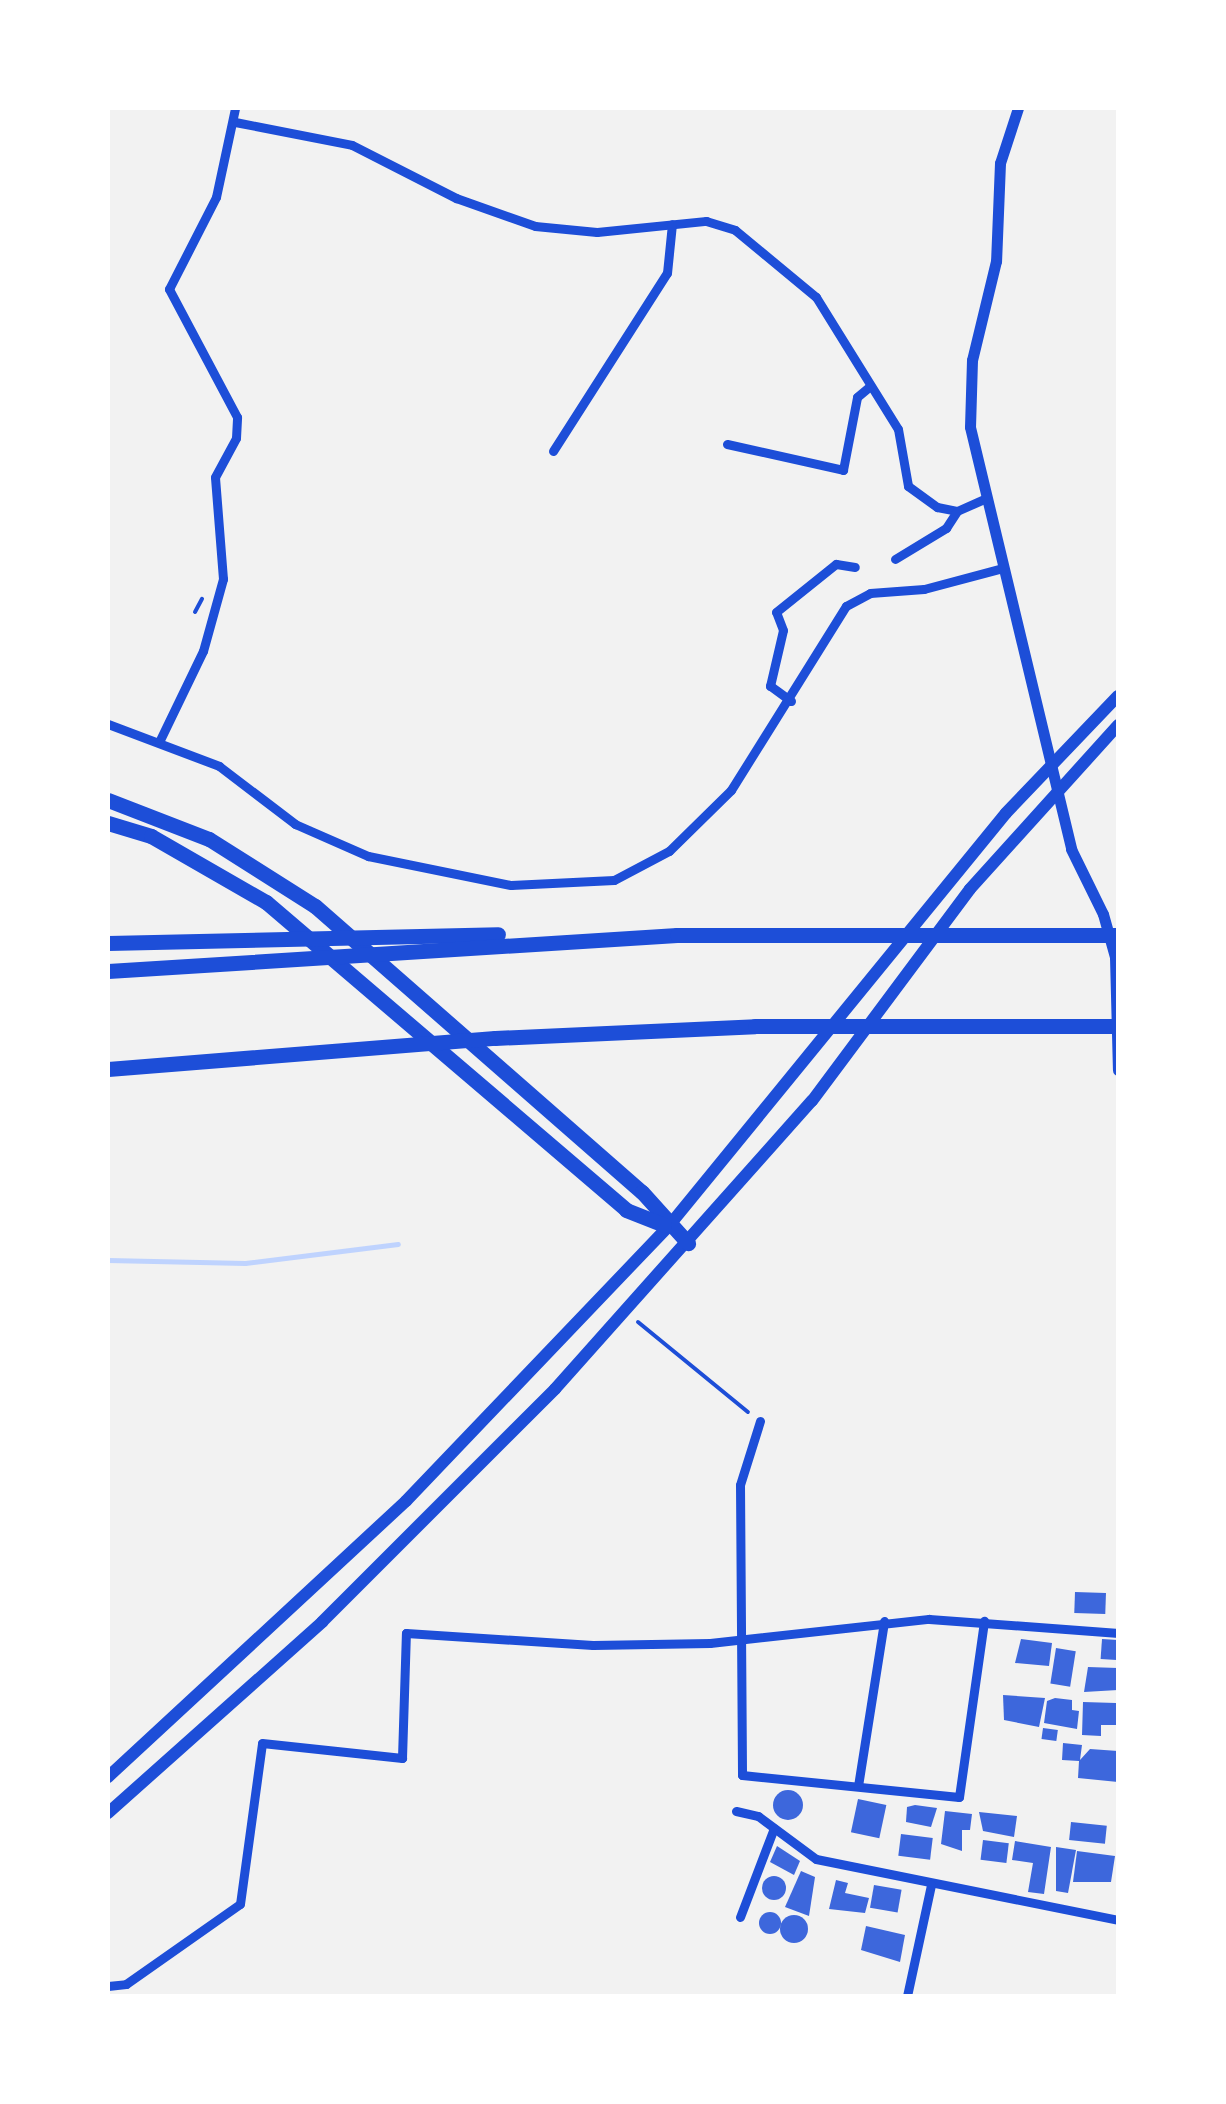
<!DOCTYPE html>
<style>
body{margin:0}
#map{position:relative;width:1226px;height:2104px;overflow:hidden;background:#f2f2f2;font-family:Arial,sans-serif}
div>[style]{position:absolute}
.stream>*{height:5px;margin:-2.5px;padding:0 2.5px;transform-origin:2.5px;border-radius:2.5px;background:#bfd3fe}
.building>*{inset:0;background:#3d67dc;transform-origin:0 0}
.round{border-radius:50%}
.path>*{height:4px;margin:-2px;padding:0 2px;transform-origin:2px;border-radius:2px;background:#1d4ed8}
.minor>*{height:9px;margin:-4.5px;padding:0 4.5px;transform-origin:4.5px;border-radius:4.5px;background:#1d4ed8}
.tertiary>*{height:11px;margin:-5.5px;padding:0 5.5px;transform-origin:5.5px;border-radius:5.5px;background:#1d4ed8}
.secondary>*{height:12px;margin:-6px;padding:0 6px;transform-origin:6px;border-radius:6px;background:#1d4ed8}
.motorway>*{height:15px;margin:-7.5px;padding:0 7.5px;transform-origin:7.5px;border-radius:7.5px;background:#1d4ed8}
span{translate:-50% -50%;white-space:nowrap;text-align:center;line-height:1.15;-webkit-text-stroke:10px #fff;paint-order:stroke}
.frame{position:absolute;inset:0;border:110px solid #fff;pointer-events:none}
</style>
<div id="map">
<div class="stream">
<i style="left:108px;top:1260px;width:137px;rotate:1.3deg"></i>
<i style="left:245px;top:1263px;width:154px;rotate:-7.1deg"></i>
</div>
<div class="building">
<i style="left:1075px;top:1592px;width:31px;height:21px;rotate:2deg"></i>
<i style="clip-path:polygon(1021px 1639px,1052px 1643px,1049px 1666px,1015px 1663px)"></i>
<i style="left:1102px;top:1639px;width:16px;height:20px;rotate:4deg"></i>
<i style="left:1056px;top:1648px;width:20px;height:36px;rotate:9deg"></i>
<i style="clip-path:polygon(1088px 1667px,1118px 1668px,1118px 1690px,1084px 1692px)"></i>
<i style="clip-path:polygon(1003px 1695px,1045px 1698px,1039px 1727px,1004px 1720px)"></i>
<i style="clip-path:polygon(1055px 1698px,1072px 1700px,1072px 1710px,1079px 1711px,1077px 1729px,1044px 1723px,1047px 1701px)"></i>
<i style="clip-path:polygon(1083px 1702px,1116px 1703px,1118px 1725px,1101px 1725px,1101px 1736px,1082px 1735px)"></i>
<i style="left:1043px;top:1728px;width:15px;height:11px;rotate:8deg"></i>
<i style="clip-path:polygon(1063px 1743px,1082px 1745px,1080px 1760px,1090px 1749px,1118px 1751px,1118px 1782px,1078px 1778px,1079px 1761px,1062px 1760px)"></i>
<i class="round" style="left:773px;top:1790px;width:30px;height:30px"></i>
<i style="left:858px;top:1799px;width:29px;height:34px;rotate:12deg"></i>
<i style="clip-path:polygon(915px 1805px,937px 1808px,931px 1827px,906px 1822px,907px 1807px)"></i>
<i style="clip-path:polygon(945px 1811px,972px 1814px,970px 1830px,962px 1830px,962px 1851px,941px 1844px)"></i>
<i style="clip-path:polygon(979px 1812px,1017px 1816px,1014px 1837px,983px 1831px)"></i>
<i style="left:1071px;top:1822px;width:36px;height:18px;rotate:6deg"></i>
<i style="left:901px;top:1834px;width:32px;height:22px;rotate:7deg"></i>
<i style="left:983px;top:1840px;width:26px;height:20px;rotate:7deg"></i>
<i style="clip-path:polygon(1015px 1841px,1051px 1847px,1044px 1894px,1028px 1892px,1033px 1863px,1012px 1860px)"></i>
<i style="clip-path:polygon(777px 1846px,800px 1861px,794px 1875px,770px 1862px)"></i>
<i style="clip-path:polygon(1056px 1847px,1076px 1850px,1068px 1893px,1056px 1891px)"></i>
<i style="clip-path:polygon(1077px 1851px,1115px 1856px,1111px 1882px,1073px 1882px)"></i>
<i style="clip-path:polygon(801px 1871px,815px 1877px,809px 1916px,785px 1907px)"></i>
<i class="round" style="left:762px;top:1876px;width:24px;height:24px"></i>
<i style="clip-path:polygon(836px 1880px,848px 1883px,845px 1893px,869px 1898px,865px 1913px,829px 1909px)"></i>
<i style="left:874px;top:1885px;width:28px;height:23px;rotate:10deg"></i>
<i class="round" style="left:759px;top:1912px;width:22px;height:22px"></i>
<i class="round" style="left:780px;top:1915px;width:28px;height:28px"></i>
<i style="clip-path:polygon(866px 1926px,905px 1935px,900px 1962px,861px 1950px)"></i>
</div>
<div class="path">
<i style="left:195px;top:612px;width:15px;rotate:-62deg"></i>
<i style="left:638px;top:1322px;width:142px;rotate:39.3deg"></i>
</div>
<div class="minor">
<i style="left:235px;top:122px;width:119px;rotate:11.1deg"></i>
<i style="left:352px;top:145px;width:117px;rotate:27deg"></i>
<i style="left:456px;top:198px;width:84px;rotate:19.5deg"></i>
<i style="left:535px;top:226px;width:62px;rotate:5.5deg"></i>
<i style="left:597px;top:232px;width:110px;rotate:-5.8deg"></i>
<i style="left:706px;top:221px;width:30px;rotate:17deg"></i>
<i style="left:735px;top:230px;width:105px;rotate:39.6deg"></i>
<i style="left:816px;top:297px;width:155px;rotate:58.2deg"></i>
<i style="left:898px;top:429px;width:58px;rotate:80deg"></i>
<i style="left:908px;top:486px;width:36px;rotate:36deg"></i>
<i style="left:937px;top:507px;width:20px;rotate:11deg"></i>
<i style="left:957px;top:511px;width:30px;rotate:-24deg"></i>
<i style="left:727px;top:444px;width:119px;rotate:12.6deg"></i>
<i style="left:843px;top:470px;width:74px;rotate:-79.1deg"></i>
<i style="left:857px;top:397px;width:16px;rotate:-40deg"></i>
<i style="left:553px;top:451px;width:211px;rotate:-57.4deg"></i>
<i style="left:667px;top:273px;width:49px;rotate:-84.2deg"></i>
<i style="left:895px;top:559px;width:60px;rotate:-31.3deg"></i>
<i style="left:946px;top:528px;width:20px;rotate:-57deg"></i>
<i style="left:791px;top:701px;width:26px;rotate:-144deg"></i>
<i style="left:770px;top:686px;width:57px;rotate:-76.9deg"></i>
<i style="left:783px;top:630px;width:19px;rotate:-111deg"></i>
<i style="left:776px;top:612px;width:77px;rotate:-38.7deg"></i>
<i style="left:836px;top:564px;width:19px;rotate:9deg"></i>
<i style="left:108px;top:724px;width:119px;rotate:20.7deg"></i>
<i style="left:219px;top:766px;width:96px;rotate:37.3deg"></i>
<i style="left:295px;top:824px;width:80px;rotate:23.7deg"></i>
<i style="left:368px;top:856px;width:146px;rotate:11.5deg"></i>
<i style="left:511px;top:885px;width:103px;rotate:-2.8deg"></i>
<i style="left:614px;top:880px;width:62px;rotate:-27.8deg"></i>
<i style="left:669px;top:851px;width:87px;rotate:-44.5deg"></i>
<i style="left:731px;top:790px;width:217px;rotate:-58deg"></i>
<i style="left:846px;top:606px;width:27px;rotate:-28deg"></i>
<i style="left:870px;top:593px;width:54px;rotate:-4.2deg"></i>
<i style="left:924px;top:589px;width:82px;rotate:-14.9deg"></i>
<i style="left:159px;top:742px;width:101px;rotate:-64.2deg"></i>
<i style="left:203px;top:651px;width:75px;rotate:-74.5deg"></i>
<i style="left:223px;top:579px;width:102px;rotate:-94.5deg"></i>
<i style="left:215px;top:477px;width:44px;rotate:-61.7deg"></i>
<i style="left:236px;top:438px;width:21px;rotate:-87deg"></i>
<i style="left:237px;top:417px;width:145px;rotate:-118deg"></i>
<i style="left:169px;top:289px;width:103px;rotate:-62.9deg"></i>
<i style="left:216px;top:197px;width:91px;rotate:-77.9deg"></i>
<i style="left:760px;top:1421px;width:67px;rotate:107.4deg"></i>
<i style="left:740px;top:1485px;width:290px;rotate:89.6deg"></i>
<i style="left:742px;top:1775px;width:218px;rotate:5.8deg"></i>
<i style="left:959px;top:1797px;width:178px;rotate:-81.9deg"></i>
<i style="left:858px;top:1786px;width:167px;rotate:-81deg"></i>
<i style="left:736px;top:1811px;width:23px;rotate:13deg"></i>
<i style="left:758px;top:1816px;width:72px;rotate:36.6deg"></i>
<i style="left:816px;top:1859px;width:308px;rotate:11.4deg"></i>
<i style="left:740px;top:1917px;width:95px;rotate:-69.1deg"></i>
<i style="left:108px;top:1986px;width:18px;rotate:-6deg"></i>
<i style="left:126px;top:1984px;width:139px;rotate:-35.1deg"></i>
<i style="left:240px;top:1904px;width:162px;rotate:-82.2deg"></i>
<i style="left:262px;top:1743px;width:141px;rotate:6.1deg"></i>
<i style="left:402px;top:1758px;width:125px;rotate:-88.2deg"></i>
<i style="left:406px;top:1633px;width:187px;rotate:3.7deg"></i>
<i style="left:593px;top:1645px;width:117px;rotate:-1deg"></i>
<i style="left:710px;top:1643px;width:220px;rotate:-6.3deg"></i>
<i style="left:929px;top:1619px;width:190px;rotate:4.2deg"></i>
<i style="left:907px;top:1996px;width:114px;rotate:-77.8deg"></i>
</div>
<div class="tertiary">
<i style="left:1018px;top:108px;width:58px;rotate:108.1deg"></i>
<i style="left:1000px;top:163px;width:98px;rotate:92.3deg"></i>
<i style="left:996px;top:261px;width:102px;rotate:103.6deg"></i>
<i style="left:972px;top:360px;width:67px;rotate:91.7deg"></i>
<i style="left:970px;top:427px;width:434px;rotate:76.5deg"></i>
<i style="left:1071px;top:849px;width:72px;rotate:63.8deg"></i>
<i style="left:1103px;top:914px;width:45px;rotate:74.4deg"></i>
<i style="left:1115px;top:957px;width:113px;rotate:88.5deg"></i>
</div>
<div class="secondary">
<i style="left:108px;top:1777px;width:406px;rotate:-42.8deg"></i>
<i style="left:406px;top:1501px;width:379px;rotate:-46.3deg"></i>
<i style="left:668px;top:1227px;width:534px;rotate:-50.77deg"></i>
<i style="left:1006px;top:813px;width:162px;rotate:-46.3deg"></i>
<i style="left:108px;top:1813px;width:287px;rotate:-41.7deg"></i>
<i style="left:322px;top:1622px;width:330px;rotate:-45deg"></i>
<i style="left:555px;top:1389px;width:386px;rotate:-48.3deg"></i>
<i style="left:812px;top:1101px;width:264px;rotate:-53.3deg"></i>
<i style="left:970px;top:889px;width:221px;rotate:-47.9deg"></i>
</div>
<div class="motorway">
<i style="left:108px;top:800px;width:108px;rotate:21.1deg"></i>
<i style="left:209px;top:839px;width:125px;rotate:32.3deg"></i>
<i style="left:315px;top:906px;width:434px;rotate:41.2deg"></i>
<i style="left:642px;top:1192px;width:69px;rotate:48deg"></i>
<i style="left:108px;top:823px;width:45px;rotate:16.8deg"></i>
<i style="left:151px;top:836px;width:133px;rotate:29.9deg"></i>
<i style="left:266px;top:902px;width:474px;rotate:40.5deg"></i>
<i style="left:626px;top:1210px;width:41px;rotate:21.5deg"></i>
<i style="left:108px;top:943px;width:390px;rotate:-1.3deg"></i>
<i style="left:108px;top:971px;width:570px;rotate:-3.62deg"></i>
<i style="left:677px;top:935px;width:441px"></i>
<i style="left:108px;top:1069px;width:388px;rotate:-4.6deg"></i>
<i style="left:495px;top:1038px;width:260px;rotate:-2.6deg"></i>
<i style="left:755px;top:1026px;width:363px"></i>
</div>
<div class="frame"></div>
</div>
